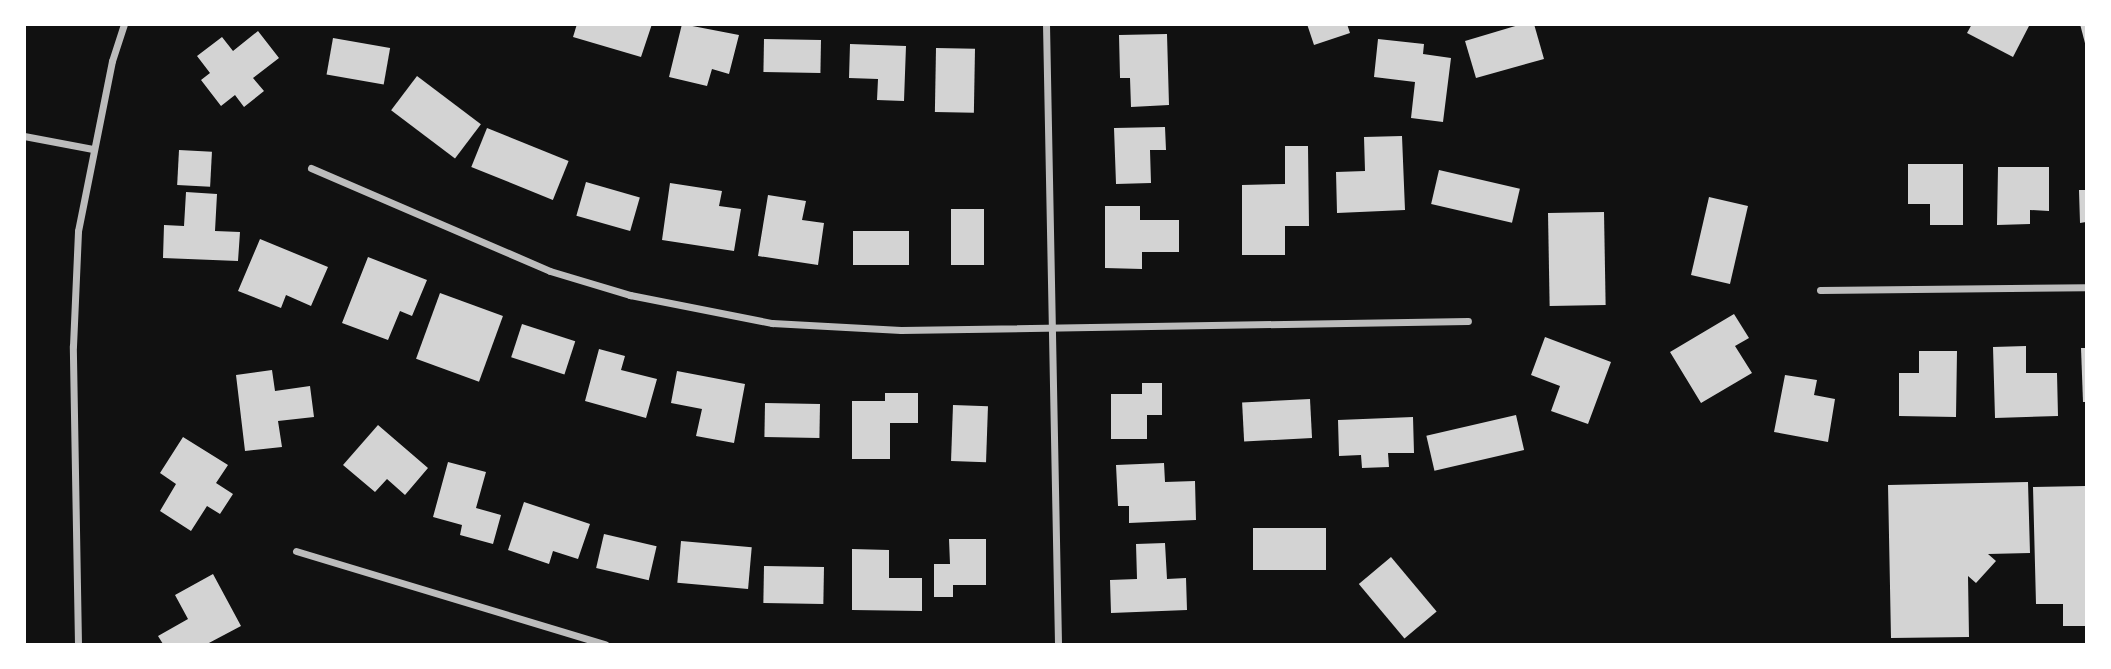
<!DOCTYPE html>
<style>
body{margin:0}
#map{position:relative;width:2111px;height:669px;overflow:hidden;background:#111;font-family:"Work Sans",sans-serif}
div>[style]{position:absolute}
.building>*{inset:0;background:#d3d3d3;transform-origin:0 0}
.minor>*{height:7px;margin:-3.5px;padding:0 3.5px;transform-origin:3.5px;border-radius:3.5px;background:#bcbcbc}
span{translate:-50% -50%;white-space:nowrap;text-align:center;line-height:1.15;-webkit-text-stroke:5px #fff;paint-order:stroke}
.frame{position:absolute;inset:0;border:26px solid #fff;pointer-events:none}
</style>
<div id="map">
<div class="building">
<i style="clip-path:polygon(577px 24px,652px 24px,641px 57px,573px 37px)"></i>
<i style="clip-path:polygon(682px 24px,739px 35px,729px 74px,712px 69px,707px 86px,669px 77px)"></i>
<i style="clip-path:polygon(1307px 24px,1347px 24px,1350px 33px,1314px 45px)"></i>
<i style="clip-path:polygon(1522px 24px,1534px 24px,1544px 59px,1476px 78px,1465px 41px)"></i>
<i style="clip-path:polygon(1972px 24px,2030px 24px,2013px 57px,1967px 33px)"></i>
<i style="clip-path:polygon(2080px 24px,2086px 24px,2086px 47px)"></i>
<i style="clip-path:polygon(258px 31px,279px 58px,253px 78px,264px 91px,244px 107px,235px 95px,221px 106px,201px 80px,210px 73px,197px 56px,222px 37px,233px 51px)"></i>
<i style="clip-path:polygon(1167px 34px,1169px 105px,1131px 107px,1130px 78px,1120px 78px,1119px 35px)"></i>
<i style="left:333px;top:38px;width:58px;height:37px;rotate:10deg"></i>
<i style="left:764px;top:39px;width:57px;height:33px;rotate:1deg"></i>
<i style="clip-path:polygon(1378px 39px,1424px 44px,1423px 54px,1451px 58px,1443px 122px,1411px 118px,1415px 82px,1374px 77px)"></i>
<i style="clip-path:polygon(850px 44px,906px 46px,904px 101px,877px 100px,878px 79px,849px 78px)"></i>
<i style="left:936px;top:48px;width:39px;height:64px;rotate:1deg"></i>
<i style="left:417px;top:76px;width:80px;height:43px;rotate:37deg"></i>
<i style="clip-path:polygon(1165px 127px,1166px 150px,1150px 150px,1151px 183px,1116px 184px,1114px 128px)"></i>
<i style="left:487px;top:128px;width:88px;height:42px;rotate:22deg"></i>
<i style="clip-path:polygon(1402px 136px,1405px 210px,1337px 213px,1336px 172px,1365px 171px,1364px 137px)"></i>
<i style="clip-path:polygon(1285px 146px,1308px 146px,1309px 226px,1285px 226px,1285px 255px,1242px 255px,1242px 185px,1285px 184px)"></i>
<i style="left:179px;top:150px;width:33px;height:35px;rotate:3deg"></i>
<i style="clip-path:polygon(1908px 164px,1963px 164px,1963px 225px,1930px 225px,1930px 204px,1908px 204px)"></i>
<i style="clip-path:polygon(1998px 167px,2049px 167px,2049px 211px,2030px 210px,2030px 224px,1997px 225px)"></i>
<i style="left:1439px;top:170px;width:83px;height:35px;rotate:13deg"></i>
<i style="left:586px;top:182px;width:56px;height:35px;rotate:16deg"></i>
<i style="clip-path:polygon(670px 183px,722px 191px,719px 206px,741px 209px,734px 251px,662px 240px)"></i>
<i style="clip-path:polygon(2079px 190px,2086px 190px,2086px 222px,2080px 223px)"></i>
<i style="clip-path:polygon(186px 192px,217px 194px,215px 231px,240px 232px,238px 261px,163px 258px,164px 225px,184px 226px)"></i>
<i style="clip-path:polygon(768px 195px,806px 201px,802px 220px,824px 223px,818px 265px,758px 256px)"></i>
<i style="left:1709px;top:197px;width:40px;height:80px;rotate:13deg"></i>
<i style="clip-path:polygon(1105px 206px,1140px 206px,1140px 220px,1179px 220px,1179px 252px,1142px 252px,1142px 269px,1105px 268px)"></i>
<i style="left:951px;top:209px;width:33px;height:56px"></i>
<i style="left:1604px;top:212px;width:93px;height:56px;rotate:89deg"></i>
<i style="left:853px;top:231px;width:56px;height:34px"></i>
<i style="clip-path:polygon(260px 239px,328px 267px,311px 306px,286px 295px,281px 308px,238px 291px)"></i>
<i style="clip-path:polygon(368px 257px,427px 280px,412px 316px,400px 311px,388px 340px,342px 323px)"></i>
<i style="left:440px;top:293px;width:67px;height:70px;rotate:20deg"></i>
<i style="clip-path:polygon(1734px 314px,1749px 338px,1735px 346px,1752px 373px,1701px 403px,1670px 352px)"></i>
<i style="left:522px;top:324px;width:56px;height:35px;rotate:18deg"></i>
<i style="clip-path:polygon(1545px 337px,1611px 362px,1588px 424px,1551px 411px,1560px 386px,1531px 375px)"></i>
<i style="clip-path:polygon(2026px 346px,2026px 373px,2057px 373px,2058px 416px,1995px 418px,1993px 347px)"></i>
<i style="clip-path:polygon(2081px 348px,2086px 348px,2086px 402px,2083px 402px)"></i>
<i style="clip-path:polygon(599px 349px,625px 356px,621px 370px,657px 379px,646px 418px,585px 401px)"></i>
<i style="clip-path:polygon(1919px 351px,1957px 351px,1956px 417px,1899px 416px,1899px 373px,1919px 373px)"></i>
<i style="clip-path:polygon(272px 370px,275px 391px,310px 386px,314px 417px,278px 421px,282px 447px,245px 451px,236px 375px)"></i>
<i style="clip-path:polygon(677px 371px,745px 384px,734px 443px,696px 436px,702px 409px,671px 403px)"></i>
<i style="clip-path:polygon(1785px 375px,1817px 380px,1814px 395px,1835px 399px,1828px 442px,1774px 432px)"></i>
<i style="clip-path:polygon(1142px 383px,1162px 383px,1162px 415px,1147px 415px,1147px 439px,1111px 439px,1111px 394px,1142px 394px)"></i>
<i style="clip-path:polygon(885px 393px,918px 393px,918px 423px,890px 423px,890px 459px,852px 459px,852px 401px,885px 401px)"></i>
<i style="left:1310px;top:399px;width:39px;height:68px;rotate:87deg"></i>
<i style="left:765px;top:403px;width:55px;height:34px;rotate:1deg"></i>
<i style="left:953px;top:405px;width:35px;height:56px;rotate:2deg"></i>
<i style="left:1516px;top:415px;width:36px;height:92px;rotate:77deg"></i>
<i style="clip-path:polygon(1413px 417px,1414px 453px,1388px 453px,1389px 467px,1362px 468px,1361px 455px,1339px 456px,1338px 420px)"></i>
<i style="clip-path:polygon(378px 425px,428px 468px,405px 495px,387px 479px,375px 492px,343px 465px)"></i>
<i style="clip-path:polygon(183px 437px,228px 465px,216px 483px,233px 494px,220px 514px,207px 506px,191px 531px,160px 511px,176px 484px,160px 473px)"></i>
<i style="clip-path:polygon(448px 462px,486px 472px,476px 508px,501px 515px,493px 544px,460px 535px,462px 525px,433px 517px)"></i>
<i style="clip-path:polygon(1164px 463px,1165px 482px,1195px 481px,1196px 520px,1129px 523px,1129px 506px,1118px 506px,1116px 465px)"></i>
<i style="clip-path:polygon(2028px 482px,2030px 553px,1988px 554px,1996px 561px,1976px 583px,1968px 576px,1969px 637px,1891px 638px,1888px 485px)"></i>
<i style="clip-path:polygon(2086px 486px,2086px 626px,2063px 626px,2063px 604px,2036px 604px,2033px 487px)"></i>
<i style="clip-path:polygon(524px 502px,590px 524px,578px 559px,553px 551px,549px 564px,508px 550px)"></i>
<i style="left:1253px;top:528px;width:73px;height:42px"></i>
<i style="left:604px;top:534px;width:54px;height:35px;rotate:13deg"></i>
<i style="clip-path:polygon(949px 539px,986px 539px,986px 585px,953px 585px,953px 597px,934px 597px,934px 564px,950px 564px)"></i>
<i style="left:681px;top:541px;width:71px;height:42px;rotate:5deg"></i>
<i style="clip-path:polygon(1165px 543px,1167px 579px,1186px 578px,1187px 610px,1111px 613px,1110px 580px,1137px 579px,1136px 544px)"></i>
<i style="clip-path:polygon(852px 549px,889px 550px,889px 578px,922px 578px,922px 611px,852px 610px)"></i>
<i style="left:1391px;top:557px;width:71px;height:42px;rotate:50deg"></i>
<i style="left:764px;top:566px;width:60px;height:37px;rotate:1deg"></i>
<i style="clip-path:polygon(213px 574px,241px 626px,207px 644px,163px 644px,158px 636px,188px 619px,175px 595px)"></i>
</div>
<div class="minor">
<i style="left:1046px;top:24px;width:620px;rotate:88.89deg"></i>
<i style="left:24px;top:136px;width:70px;rotate:10.7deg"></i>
<i style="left:311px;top:168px;width:260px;rotate:23.3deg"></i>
<i style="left:550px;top:271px;width:84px;rotate:16.7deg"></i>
<i style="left:630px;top:295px;width:145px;rotate:11.2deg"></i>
<i style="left:772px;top:323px;width:129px;rotate:3.1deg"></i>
<i style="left:901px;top:330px;width:567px;rotate:-0.91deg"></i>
<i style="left:1820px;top:290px;width:266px;rotate:-0.6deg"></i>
<i style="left:296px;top:551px;width:323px;rotate:16.8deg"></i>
<i style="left:78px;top:644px;width:298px;rotate:-91deg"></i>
<i style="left:73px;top:346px;width:115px;rotate:-87.5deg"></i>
<i style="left:78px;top:231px;width:173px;rotate:-78.7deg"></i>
<i style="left:112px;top:61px;width:39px;rotate:-72deg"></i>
</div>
<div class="frame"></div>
</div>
